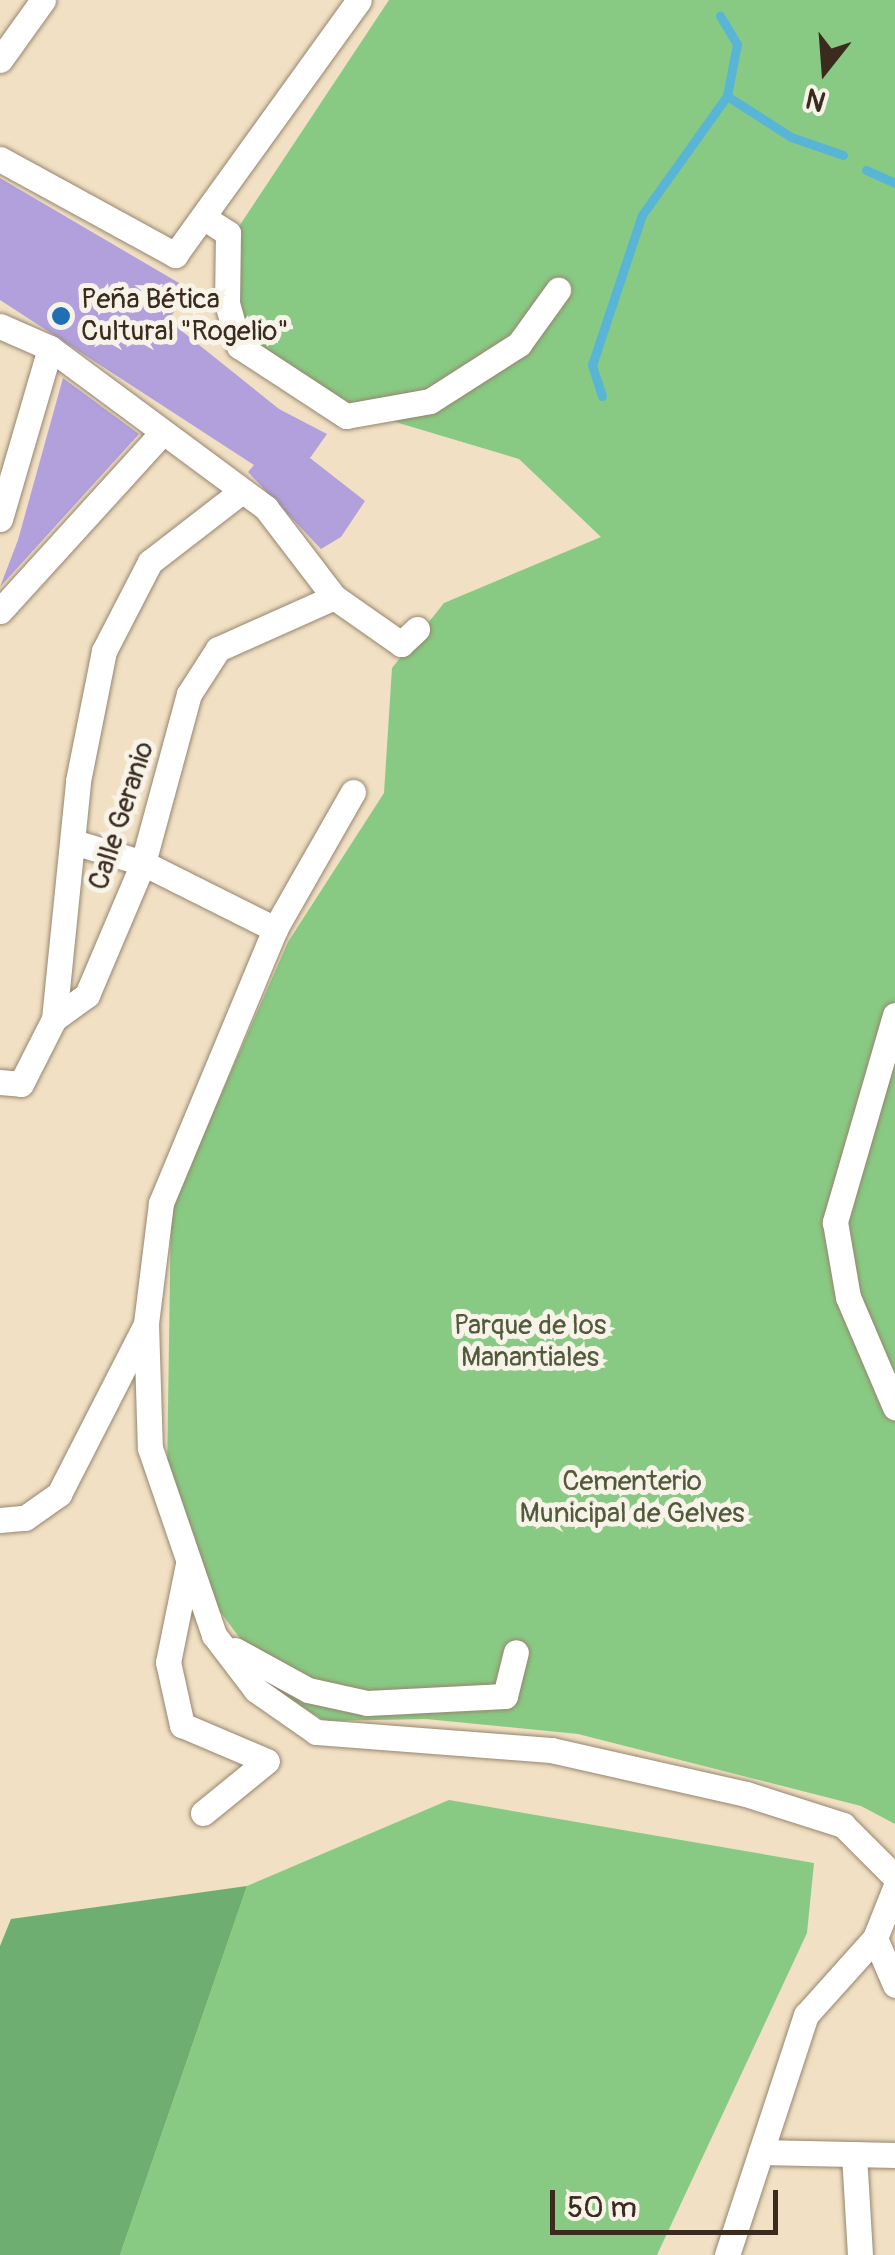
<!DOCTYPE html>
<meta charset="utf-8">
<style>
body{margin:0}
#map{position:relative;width:895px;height:2255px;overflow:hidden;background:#f1e0c3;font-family:Pangolin,sans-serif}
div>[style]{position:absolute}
.green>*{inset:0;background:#88ca83}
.forest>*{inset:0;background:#6eae71}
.stream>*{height:9px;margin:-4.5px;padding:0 4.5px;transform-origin:4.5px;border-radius:4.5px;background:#58b5d6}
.building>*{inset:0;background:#b1a0dc}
.roads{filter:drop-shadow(0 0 2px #968570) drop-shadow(0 0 2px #968570)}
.street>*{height:25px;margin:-12.5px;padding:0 12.5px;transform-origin:12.5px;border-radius:12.5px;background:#fff}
.dots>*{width:28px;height:28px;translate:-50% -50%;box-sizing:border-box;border:5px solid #f7f3e8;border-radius:50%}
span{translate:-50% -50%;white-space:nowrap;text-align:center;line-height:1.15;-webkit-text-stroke:10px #f7f3e8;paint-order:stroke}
.poi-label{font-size:28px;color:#3b2a1e}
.left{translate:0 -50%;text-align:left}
.street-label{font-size:28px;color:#3b2a1e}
.park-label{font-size:28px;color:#525a3c}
.north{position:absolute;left:775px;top:20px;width:100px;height:100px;-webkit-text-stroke:8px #f7f3e8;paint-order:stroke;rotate:197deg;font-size:28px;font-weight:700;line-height:40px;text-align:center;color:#3b2a1e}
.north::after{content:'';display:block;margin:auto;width:35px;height:45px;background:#3b2a1e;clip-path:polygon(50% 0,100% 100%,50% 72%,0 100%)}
.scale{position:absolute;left:550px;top:2190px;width:228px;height:45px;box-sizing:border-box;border:5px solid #3b2a1e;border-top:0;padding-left:12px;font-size:30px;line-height:35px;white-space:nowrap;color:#3b2a1e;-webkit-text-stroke:8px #f7f3e8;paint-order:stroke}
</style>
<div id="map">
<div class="green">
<i style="clip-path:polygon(389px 0,895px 0,895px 1824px,861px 1806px,578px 1734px,426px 1719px,325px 1721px,282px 1695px,210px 1598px,167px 1475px,171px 1208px,288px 942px,384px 793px,392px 668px,444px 603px,601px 537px,519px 459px,275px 386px,231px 291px,230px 240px)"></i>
<i style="clip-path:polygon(449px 1800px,814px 1863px,807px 1933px,657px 2255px,120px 2255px,247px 1886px)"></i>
</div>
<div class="forest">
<i style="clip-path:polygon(247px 1886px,120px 2255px,0 2255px,0 1946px,11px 1919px)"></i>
</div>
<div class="stream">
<i style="left:727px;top:96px;width:76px;rotate:32.6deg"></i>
<i style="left:791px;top:137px;width:55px;rotate:19.1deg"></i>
<i style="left:866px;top:170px;width:32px;rotate:24deg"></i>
<i style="left:602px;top:396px;width:33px;rotate:-108deg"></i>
<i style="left:592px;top:365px;width:158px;rotate:-71.6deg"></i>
<i style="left:642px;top:215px;width:146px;rotate:-54.5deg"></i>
<i style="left:727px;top:96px;width:53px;rotate:-79.1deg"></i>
<i style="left:737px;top:44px;width:33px;rotate:-121deg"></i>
</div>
<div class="building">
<i style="clip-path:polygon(0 178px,191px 290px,168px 320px,279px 409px,327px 434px,310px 458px,365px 501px,341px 537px,321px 549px,248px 472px,254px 465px,0 300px)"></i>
<i style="clip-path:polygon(63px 378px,139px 434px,0 587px,18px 540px)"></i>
</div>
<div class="roads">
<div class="street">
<i style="left:0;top:60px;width:74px;rotate:-54.4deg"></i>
<i style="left:0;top:159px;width:200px;rotate:28.7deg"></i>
<i style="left:175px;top:255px;width:314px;rotate:-54.2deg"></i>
<i style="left:203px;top:217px;width:30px;rotate:33deg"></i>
<i style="left:228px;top:233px;width:70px;rotate:90.8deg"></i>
<i style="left:227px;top:303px;width:45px;rotate:74.4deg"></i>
<i style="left:239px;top:346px;width:128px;rotate:33.2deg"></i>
<i style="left:346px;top:416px;width:85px;rotate:-10.1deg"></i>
<i style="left:430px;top:401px;width:106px;rotate:-32.6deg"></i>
<i style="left:519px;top:344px;width:67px;rotate:-54.2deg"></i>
<i style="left:0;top:326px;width:55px;rotate:23.7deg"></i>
<i style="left:50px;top:348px;width:269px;rotate:36.5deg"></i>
<i style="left:266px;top:508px;width:112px;rotate:52.6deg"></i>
<i style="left:334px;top:597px;width:82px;rotate:35deg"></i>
<i style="left:401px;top:644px;width:22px;rotate:-43deg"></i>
<i style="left:0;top:519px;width:178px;rotate:-73.7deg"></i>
<i style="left:0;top:611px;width:241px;rotate:-47.7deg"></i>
<i style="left:353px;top:792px;width:158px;rotate:119.7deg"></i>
<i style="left:275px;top:929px;width:297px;rotate:112.6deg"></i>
<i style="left:161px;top:1203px;width:122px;rotate:97.1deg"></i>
<i style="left:146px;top:1324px;width:124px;rotate:88.2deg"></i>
<i style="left:150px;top:1448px;width:198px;rotate:71.1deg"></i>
<i style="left:214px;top:1635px;width:69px;rotate:52.6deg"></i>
<i style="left:256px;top:1690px;width:73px;rotate:35deg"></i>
<i style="left:316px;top:1732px;width:236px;rotate:4.4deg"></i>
<i style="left:551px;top:1750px;width:200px;rotate:12.7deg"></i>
<i style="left:746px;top:1794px;width:102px;rotate:17.7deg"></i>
<i style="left:843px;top:1825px;width:74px;rotate:45deg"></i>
<i style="left:77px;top:843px;width:69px;rotate:16.9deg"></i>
<i style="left:143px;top:863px;width:148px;rotate:26.6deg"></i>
<i style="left:895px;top:1015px;width:216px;rotate:106.2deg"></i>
<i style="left:835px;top:1222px;width:76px;rotate:80.2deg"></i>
<i style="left:848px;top:1297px;width:120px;rotate:66.9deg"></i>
<i style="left:54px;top:1019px;width:239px;rotate:-84.2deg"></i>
<i style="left:78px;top:781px;width:133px;rotate:-78.7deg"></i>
<i style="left:104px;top:651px;width:100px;rotate:-62.7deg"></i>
<i style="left:150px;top:562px;width:116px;rotate:-37.7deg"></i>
<i style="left:0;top:1082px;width:21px;rotate:5deg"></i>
<i style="left:21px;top:1084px;width:73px;rotate:-63.1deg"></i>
<i style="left:54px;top:1019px;width:41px;rotate:-36deg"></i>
<i style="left:87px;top:995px;width:143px;rotate:-67deg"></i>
<i style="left:143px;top:863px;width:175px;rotate:-74.8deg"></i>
<i style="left:189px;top:694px;width:54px;rotate:-57.2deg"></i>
<i style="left:218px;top:649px;width:127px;rotate:-24.1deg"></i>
<i style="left:0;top:1520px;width:25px;rotate:-5deg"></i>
<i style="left:25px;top:1518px;width:42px;rotate:-35.2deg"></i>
<i style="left:59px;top:1494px;width:191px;rotate:-62.9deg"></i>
<i style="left:188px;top:1564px;width:100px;rotate:101.5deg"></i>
<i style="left:168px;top:1662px;width:65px;rotate:77.5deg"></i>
<i style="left:182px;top:1725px;width:92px;rotate:23deg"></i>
<i style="left:235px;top:1650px;width:83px;rotate:28.7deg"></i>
<i style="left:308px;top:1690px;width:60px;rotate:12.4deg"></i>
<i style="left:367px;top:1703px;width:138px;rotate:-2.9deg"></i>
<i style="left:505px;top:1696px;width:45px;rotate:-76deg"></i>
<i style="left:203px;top:1813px;width:82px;rotate:-39.1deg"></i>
<i style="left:895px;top:1888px;width:54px;rotate:111.8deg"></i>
<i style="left:875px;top:1938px;width:51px;rotate:66.9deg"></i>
<i style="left:761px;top:2152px;width:134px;rotate:1.3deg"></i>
<i style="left:854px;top:2154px;width:101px;rotate:86.6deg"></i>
<i style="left:727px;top:2255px;width:253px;rotate:-71.8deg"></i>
<i style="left:806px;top:2015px;width:103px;rotate:-48.1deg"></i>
</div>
</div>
<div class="dots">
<i style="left:61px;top:316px;background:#1f6fb2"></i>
</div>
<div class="poi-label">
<span class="left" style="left:81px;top:316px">Peña Bética<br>Cultural "Rogelio"</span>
</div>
<div class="street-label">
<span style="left:122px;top:816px;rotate:-72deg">Calle Geranio</span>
</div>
<div class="park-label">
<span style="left:530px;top:1342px">Parque de los<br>Manantiales</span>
<span style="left:632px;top:1498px">Cementerio<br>Municipal de Gelves</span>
</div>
<div class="north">N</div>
<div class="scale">50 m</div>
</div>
